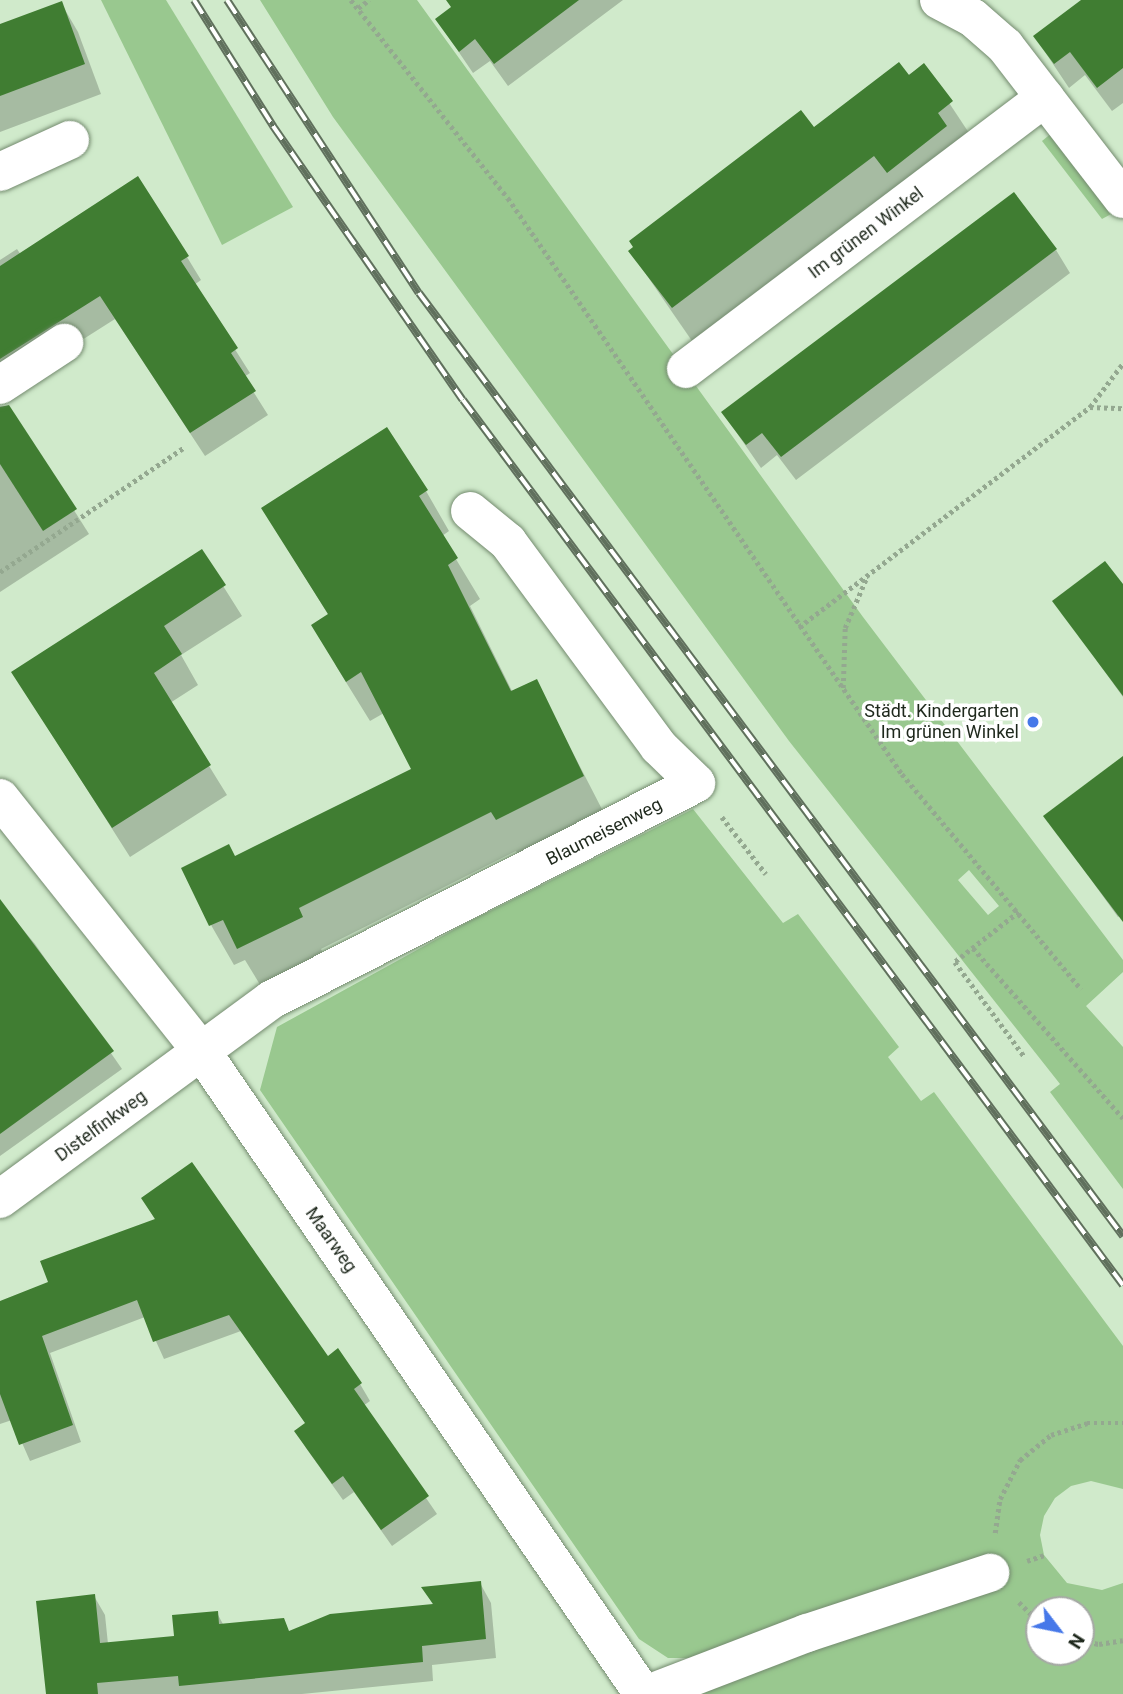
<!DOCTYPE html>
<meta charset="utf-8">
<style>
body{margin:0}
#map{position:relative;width:1123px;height:1694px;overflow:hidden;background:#d0eacb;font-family:Roboto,sans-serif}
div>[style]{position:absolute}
.green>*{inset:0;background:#99c88f}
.shadow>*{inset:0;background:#0003}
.building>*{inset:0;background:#407d32}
.path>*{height:4.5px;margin-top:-2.25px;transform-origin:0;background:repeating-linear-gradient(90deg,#94a890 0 3.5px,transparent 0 7px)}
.roads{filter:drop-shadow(0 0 2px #748b6f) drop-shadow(0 0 2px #748b6f)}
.minor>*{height:38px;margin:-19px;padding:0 19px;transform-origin:19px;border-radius:19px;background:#fff}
.rail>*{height:8px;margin-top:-4px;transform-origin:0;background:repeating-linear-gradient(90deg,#fff 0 16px,#60705d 0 32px);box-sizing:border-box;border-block:2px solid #60705d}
.dots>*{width:19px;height:19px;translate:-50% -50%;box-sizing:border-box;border:4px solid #fff;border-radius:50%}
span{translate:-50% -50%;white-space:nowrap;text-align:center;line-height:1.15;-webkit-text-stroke:7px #fff;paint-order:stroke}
.street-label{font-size:18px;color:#1e281c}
.poi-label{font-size:18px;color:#1e281c}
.right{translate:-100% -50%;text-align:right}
.north{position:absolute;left:1025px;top:1596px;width:70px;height:70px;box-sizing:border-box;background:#fff;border:2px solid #a5a9a4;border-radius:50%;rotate:122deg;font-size:19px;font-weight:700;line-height:28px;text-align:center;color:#1e281c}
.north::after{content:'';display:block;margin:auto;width:24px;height:32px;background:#4678e9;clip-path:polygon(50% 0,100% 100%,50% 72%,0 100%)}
</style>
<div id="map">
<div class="green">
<i style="clip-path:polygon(101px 0,166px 0,293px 207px,222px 245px)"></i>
<i style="clip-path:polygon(evenodd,260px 0,417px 0,863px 617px,1123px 960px,1123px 972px,1086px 1006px,1123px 1047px,1123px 1189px,1050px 1092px,1060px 1084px,789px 741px,333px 117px,260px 0,969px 870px,999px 906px,988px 915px,958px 880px,969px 870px)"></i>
<i style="clip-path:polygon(1053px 132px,1113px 213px,1102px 219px,1042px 141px)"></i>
<i style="clip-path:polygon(evenodd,693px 809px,783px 923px,798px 914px,899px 1047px,888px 1057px,921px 1101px,934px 1092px,1123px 1346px,1123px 1489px,1091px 1481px,1071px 1486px,1055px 1498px,1044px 1516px,1040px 1535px,1044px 1555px,1067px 1583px,1102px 1590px,1123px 1583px,1123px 1694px,699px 1694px,695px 1658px,668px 1658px,639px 1639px,260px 1090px,277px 1027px,466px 923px,693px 809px,1039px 1610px,1081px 1610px,1081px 1652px,1039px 1652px,1039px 1610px)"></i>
</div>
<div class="shadow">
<i style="clip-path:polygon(463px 0,623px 0,508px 86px,490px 61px,473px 73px,437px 20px)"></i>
<i style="clip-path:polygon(1084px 0,1123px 0,1123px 103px,1112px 111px,1085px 75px,1069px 88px,1035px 37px)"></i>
<i style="clip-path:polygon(61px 3px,78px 32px,101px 94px,0 132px,0 26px)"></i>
<i style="clip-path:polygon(924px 65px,971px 136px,692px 341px,630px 251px)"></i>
<i style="clip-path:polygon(17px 249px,21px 255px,187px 257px,201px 280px,194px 285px,250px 373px,244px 377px,268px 415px,205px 456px,115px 319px,0 392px,0 260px)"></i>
<i style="clip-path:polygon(1056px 250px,1070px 273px,796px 480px,777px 455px,761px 468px,723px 413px)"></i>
<i style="clip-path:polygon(0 406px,8px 406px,89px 534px,0 592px)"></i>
<i style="clip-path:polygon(426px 491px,449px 531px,442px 536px,480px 599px,470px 606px,513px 693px,536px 681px,606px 817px,520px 859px,516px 851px,321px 949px,325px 957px,262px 988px,245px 960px,234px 965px,211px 925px,236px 858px,413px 769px,384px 713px,370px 721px,336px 666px,329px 616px,287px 548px)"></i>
<i style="clip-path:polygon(201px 551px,242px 616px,181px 655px,198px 685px,170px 703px,227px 795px,130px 857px,13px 673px)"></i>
<i style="clip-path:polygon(1123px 587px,1123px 697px,1054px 601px)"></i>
<i style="clip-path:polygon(1123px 758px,1123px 914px,1118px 917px,1045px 816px)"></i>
<i style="clip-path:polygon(0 902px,35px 944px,122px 1069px,0 1156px)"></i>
<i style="clip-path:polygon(143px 1199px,360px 1384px,370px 1401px,363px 1406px,437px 1514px,392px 1546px,354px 1492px,343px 1500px,306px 1448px,296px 1431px,306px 1424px,241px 1331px,164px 1359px,145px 1317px,50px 1353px,81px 1442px,30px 1461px,12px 1420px,0 1424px,0 1303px,51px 1284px,156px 1221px)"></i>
<i style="clip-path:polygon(480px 1583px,491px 1603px,496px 1658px,432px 1665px,433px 1681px,302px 1694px,48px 1694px,94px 1596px,105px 1615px,108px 1644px,176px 1638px,217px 1613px,224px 1626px,289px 1632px,434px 1606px,424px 1589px)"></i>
</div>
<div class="building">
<i style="clip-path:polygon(446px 0,579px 0,494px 64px,475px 39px,459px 52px,435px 19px,451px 7px)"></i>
<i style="clip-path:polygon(1081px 0,1123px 0,1123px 68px,1097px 88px,1070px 52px,1054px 64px,1033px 36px)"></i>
<i style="clip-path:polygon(62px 1px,85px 64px,0 96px,0 24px)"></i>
<i style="clip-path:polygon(899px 62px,909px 75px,924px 63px,953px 101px,938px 113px,947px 126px,887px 173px,874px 156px,672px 308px,628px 251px,633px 247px,629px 241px,801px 110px,814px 127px)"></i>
<i style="clip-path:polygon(138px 176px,189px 256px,181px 261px,238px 348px,231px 353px,256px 391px,190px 433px,100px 296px,0 359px,0 266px)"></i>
<i style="clip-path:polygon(1014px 192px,1057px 249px,781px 457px,762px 433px,746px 445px,721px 412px)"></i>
<i style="clip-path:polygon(9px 405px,77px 509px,43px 531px,0 464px,0 407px)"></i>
<i style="clip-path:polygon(387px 427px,428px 490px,419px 496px,458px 558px,448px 565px,511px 691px,537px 679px,584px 776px,496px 820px,491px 812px,299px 908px,303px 917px,237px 949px,223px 920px,209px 926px,181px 868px,229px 844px,235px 856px,411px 769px,361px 672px,346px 682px,311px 625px,328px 614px,261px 508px)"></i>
<i style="clip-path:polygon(202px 549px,226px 585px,164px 626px,182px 654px,154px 673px,211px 765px,112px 828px,11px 672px)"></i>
<i style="clip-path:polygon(1105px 561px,1123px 584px,1123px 696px,1052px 601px)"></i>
<i style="clip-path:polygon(1123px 756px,1123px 922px,1043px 816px)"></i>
<i style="clip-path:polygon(0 899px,114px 1051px,0 1134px)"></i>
<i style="clip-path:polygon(192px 1162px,328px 1356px,338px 1348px,362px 1383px,354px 1389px,429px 1496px,381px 1530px,343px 1476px,332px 1484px,294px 1431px,305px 1423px,229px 1315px,153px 1342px,137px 1300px,42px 1336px,73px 1425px,19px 1445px,0 1394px,0 1301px,48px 1282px,40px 1261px,155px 1219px,141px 1198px)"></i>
<i style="clip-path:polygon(481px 1581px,486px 1639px,422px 1646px,423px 1662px,179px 1686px,178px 1676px,97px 1683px,98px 1694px,46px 1694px,36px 1601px,95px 1594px,100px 1643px,174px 1636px,172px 1615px,218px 1611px,219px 1624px,284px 1618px,289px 1631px,330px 1614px,433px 1604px,421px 1587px)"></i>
</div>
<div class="path">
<i style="left:351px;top:0;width:253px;rotate:51.6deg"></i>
<i style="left:508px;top:198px;width:698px;rotate:55.63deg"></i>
<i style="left:902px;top:774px;width:280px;rotate:50.2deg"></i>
<i style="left:358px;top:8px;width:14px;rotate:-36deg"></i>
<i style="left:1090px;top:407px;width:33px;rotate:2deg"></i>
<i style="left:0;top:572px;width:221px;rotate:-34.1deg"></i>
<i style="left:799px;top:627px;width:365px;rotate:-37.1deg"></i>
<i style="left:1090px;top:407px;width:55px;rotate:-53.1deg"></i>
<i style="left:843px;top:688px;width:60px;rotate:-88.1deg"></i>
<i style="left:845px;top:628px;width:53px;rotate:-66.8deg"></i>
<i style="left:722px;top:817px;width:72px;rotate:52.3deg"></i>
<i style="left:1019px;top:912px;width:81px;rotate:142deg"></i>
<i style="left:955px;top:962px;width:117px;rotate:53.7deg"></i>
<i style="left:973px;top:948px;width:227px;rotate:48.6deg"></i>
<i style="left:995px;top:1533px;width:34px;rotate:-82deg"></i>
<i style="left:1000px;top:1499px;width:44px;rotate:-62.9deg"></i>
<i style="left:1020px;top:1460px;width:40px;rotate:-39deg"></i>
<i style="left:1051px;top:1435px;width:38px;rotate:-18deg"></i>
<i style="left:1087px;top:1423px;width:36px"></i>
<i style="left:1027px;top:1561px;width:18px;rotate:-19deg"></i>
<i style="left:1019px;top:1602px;width:28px;rotate:45deg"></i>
<i style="left:1081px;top:1640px;width:18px;rotate:13deg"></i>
<i style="left:1099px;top:1644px;width:24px;rotate:-9deg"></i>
</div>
<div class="roads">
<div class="minor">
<i style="left:939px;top:0;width:38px;rotate:28deg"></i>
<i style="left:973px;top:18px;width:43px;rotate:41.2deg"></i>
<i style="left:1005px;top:46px;width:193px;rotate:52.4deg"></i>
<i style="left:0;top:172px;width:77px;rotate:-24.6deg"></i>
<i style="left:686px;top:369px;width:450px;rotate:-37.1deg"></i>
<i style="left:0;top:385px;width:77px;rotate:-33.3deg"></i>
<i style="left:0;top:798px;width:325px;rotate:51.5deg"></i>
<i style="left:202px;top:1052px;width:779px;rotate:55.51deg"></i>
<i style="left:0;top:1199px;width:336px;rotate:-36.3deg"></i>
<i style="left:271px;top:1000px;width:477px;rotate:-27deg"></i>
<i style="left:696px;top:783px;width:52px;rotate:-135.8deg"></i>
<i style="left:659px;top:747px;width:255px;rotate:-126.4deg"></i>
<i style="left:508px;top:542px;width:49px;rotate:-140.8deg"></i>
<i style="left:648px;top:1694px;width:170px;rotate:-21deg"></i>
<i style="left:807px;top:1633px;width:193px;rotate:-18.2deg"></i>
</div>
</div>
<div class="rail">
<i style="left:194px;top:0;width:149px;rotate:57.9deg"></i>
<i style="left:273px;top:126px;width:333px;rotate:55.3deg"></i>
<i style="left:463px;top:400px;width:1104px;rotate:53.29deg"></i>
<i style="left:227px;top:0;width:350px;rotate:56.8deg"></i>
<i style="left:419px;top:293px;width:1177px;rotate:53.26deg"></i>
</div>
<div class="dots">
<i style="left:1033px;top:722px;background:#4678e9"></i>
</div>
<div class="street-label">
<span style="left:866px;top:233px;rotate:-37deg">Im grünen Winkel</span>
<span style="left:604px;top:832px;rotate:-27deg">Blaumeisenweg</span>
<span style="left:101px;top:1126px;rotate:-36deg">Distelfinkweg</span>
<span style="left:331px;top:1240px;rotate:55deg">Maarweg</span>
</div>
<div class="poi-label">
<span class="right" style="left:1019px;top:722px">Städt. Kindergarten<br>Im grünen Winkel</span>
</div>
<div class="north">N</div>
</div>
